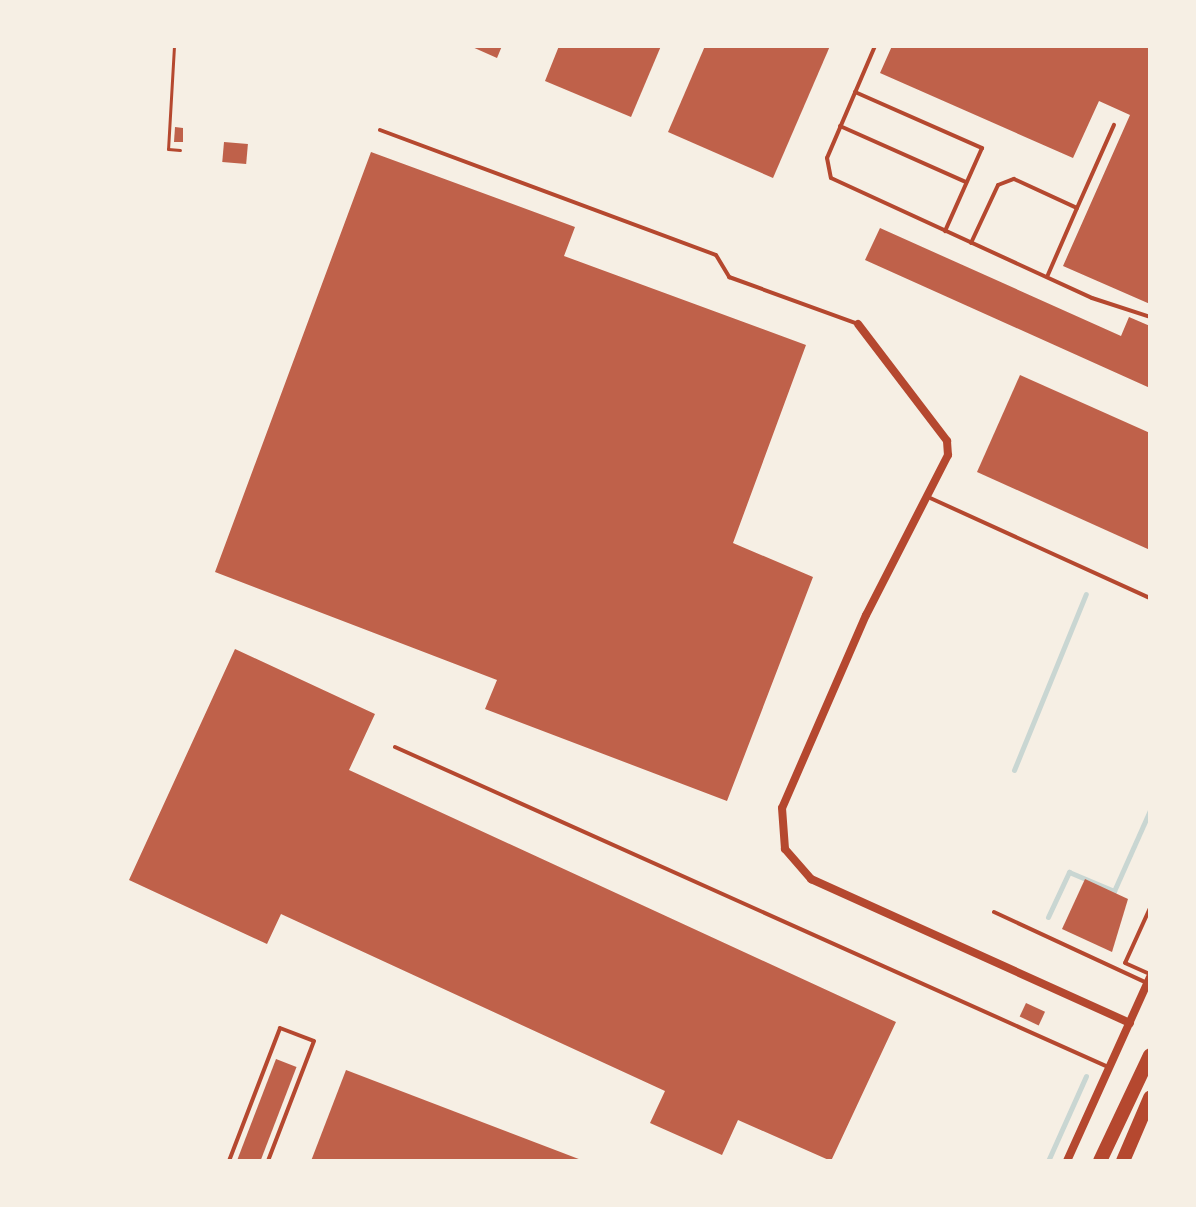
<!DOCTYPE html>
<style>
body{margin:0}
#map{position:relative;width:1196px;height:1207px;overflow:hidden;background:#f6efe4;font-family:"IBM Plex Sans",sans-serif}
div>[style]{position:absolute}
.stream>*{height:5px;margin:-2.5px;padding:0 2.5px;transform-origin:2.5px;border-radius:2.5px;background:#c9d6d2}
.building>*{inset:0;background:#bf614a;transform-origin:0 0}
.path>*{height:3px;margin:-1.5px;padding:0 1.5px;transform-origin:1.5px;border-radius:1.5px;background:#b5482f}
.service>*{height:4px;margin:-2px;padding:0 2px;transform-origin:2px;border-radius:2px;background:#b5482f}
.minor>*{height:8px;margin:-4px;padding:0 4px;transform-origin:4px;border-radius:4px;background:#b5482f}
.trunk>*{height:14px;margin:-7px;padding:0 7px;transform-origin:7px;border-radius:7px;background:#b5482f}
span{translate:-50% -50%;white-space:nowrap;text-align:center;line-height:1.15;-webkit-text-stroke:7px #f6efe4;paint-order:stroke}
.frame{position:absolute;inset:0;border:48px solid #f6efe4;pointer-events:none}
</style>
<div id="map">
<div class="stream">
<i style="left:1014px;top:770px;width:190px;rotate:-67.8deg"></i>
<i style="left:1048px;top:917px;width:50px;rotate:-65deg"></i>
<i style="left:1069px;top:872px;width:49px;rotate:22.9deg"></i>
<i style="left:1114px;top:891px;width:89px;rotate:-66deg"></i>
<i style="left:1048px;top:1161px;width:93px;rotate:-65.9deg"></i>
</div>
<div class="building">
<i style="clip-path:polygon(470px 46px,502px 46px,497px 58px)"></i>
<i style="clip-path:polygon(559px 46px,661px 46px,631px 117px,545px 81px)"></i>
<i style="clip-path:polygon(705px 46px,830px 46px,773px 178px,668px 132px)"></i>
<i style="clip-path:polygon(892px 46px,1150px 46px,1150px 304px,1063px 266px,1130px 115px,1099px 101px,1073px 158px,880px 73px)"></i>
<i style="clip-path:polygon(175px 127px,183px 128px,183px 142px,174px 142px)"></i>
<i style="left:224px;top:142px;width:24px;height:20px;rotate:5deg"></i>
<i style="clip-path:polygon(371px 152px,575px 227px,564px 256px,806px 345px,733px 543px,813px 577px,727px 801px,485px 709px,497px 680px,215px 572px)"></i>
<i style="clip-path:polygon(880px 228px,1121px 336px,1129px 317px,1150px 326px,1150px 388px,865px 260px)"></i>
<i style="clip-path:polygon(1020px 375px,1150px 433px,1150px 550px,977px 472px)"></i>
<i style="clip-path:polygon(235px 649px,375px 714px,349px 770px,896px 1022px,831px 1161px,738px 1120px,722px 1155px,650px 1123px,665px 1091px,281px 914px,267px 944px,129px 880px)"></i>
<i style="clip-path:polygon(1085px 879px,1128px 899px,1112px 952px,1062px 929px)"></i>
<i style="left:1026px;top:1003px;width:21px;height:15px;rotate:25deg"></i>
<i style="left:276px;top:1059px;width:22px;height:109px;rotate:21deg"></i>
<i style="clip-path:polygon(346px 1070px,584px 1161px,311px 1161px)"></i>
</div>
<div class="path">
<i style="left:174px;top:46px;width:103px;rotate:93.3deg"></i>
<i style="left:168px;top:149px;width:12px;rotate:5deg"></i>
</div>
<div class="service">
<i style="left:875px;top:46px;width:122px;rotate:113.2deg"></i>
<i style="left:827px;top:158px;width:20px;rotate:79deg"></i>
<i style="left:831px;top:178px;width:287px;rotate:24.7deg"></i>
<i style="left:1092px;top:298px;width:61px;rotate:18.1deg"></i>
<i style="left:855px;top:92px;width:139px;rotate:23.8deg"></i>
<i style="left:982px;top:148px;width:91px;rotate:114deg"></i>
<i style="left:840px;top:126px;width:138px;rotate:24deg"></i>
<i style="left:380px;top:130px;width:358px;rotate:20.4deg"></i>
<i style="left:716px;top:255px;width:26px;rotate:59deg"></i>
<i style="left:729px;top:277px;width:137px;rotate:20deg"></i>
<i style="left:1077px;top:208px;width:91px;rotate:-66deg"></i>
<i style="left:971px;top:243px;width:64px;rotate:-65deg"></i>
<i style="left:998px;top:185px;width:17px;rotate:-21deg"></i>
<i style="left:1014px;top:179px;width:69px;rotate:24.7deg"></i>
<i style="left:1077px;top:208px;width:75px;rotate:113.5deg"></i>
<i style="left:928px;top:497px;width:244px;rotate:24.5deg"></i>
<i style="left:395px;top:747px;width:782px;rotate:24.17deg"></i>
<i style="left:1150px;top:908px;width:60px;rotate:114.4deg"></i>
<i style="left:1125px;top:963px;width:27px;rotate:24deg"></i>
<i style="left:994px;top:912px;width:169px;rotate:24.9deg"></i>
<i style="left:229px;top:1161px;width:142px;rotate:-69deg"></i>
<i style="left:280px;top:1028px;width:36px;rotate:21deg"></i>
<i style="left:314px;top:1041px;width:129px;rotate:111deg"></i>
</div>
<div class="minor">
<i style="left:858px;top:324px;width:147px;rotate:52.7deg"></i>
<i style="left:947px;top:441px;width:14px;rotate:86deg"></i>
<i style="left:948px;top:455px;width:180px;rotate:117.1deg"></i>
<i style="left:866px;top:615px;width:210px;rotate:113.5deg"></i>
<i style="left:782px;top:808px;width:41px;rotate:85.8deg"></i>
<i style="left:785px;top:849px;width:40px;rotate:49deg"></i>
<i style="left:811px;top:879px;width:350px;rotate:24.3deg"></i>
<i style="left:1067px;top:1161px;width:202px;rotate:-65.7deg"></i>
</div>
<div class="trunk">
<i style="left:1100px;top:1161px;width:117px;rotate:-64.7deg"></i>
<i style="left:1123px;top:1161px;width:69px;rotate:-66.8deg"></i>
</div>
<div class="frame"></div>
</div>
